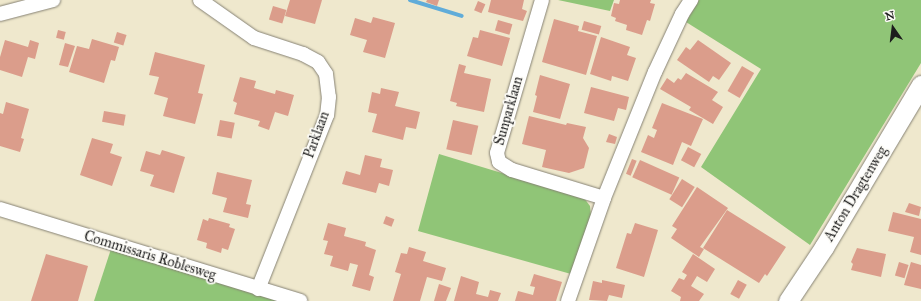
<!DOCTYPE html>
<style>
body{margin:0}
#map{position:relative;width:921px;height:301px;overflow:hidden;background:#efe8cd;font-family:"IM FELL Great Primer",serif}
div>[style]{position:absolute}
.green>*{inset:0;background:#90c577}
.stream>*{height:4px;margin:-2px;padding:0 2px;transform-origin:2px;border-radius:2px;background:#60acd9}
.building>*{inset:0;background:#db9d8b;transform-origin:0 0}
.roads{filter:drop-shadow(0 0 1px #868274) drop-shadow(0 0 1px #868274)}
.minor>*{height:14px;margin:-7px;padding:0 7px;transform-origin:7px;border-radius:7px;background:#fff}
.secondary>*{height:19px;margin:-9.5px;padding:0 9.5px;transform-origin:9.5px;border-radius:9.5px;background:#fff}
span{translate:-50% -50%;white-space:nowrap;text-align:center;line-height:1.15;-webkit-text-stroke:3.5px #fdfcf7;paint-order:stroke}
.street-label{font-size:14px;color:#1c1c1c}
.north{position:absolute;left:873px;top:8px;width:40px;height:40px;-webkit-text-stroke:3px #fdfcf7;paint-order:stroke;rotate:346deg;font-size:11px;font-weight:700;line-height:16px;text-align:center;color:#1c1c1c}
.north::after{content:'';display:block;margin:auto;width:14px;height:18px;background:#1c1c1c;clip-path:polygon(50% 0,100% 100%,50% 72%,0 100%)}
</style>
<div id="map">
<div class="green">
<i style="clip-path:polygon(558px 0,614px 0,610px 11px)"></i>
<i style="clip-path:polygon(699px 0,921px 0,921px 63px,810px 245px,701px 167px,761px 69px,686px 22px)"></i>
<i style="clip-path:polygon(439px 154px,584px 198px,590px 206px,591px 216px,571px 274px,418px 231px)"></i>
<i style="clip-path:polygon(111px 249px,279px 301px,94px 301px)"></i>
</div>
<div class="stream">
<i style="left:410px;top:0;width:54px;rotate:17.1deg"></i>
</div>
<div class="building">
<i style="clip-path:polygon(290px 0,322px 0,315px 24px,285px 16px)"></i>
<i style="clip-path:polygon(427px 0,439px 0,437px 6px,426px 2px)"></i>
<i style="clip-path:polygon(491px 0,524px 0,522px 9px,527px 11px,523px 21px,488px 12px)"></i>
<i style="clip-path:polygon(620px 0,651px 0,650px 3px,655px 4px,650px 21px,647px 20px,642px 35px,626px 30px,627px 25px,615px 21px,616px 18px,611px 16px,614px 3px,619px 4px)"></i>
<i style="left:478px;top:1px;width:8px;height:10px;rotate:23deg"></i>
<i style="left:273px;top:6px;width:14px;height:14px;rotate:17deg"></i>
<i style="clip-path:polygon(373px 17px,395px 23px,385px 58px,363px 52px,367px 40px,350px 35px,355px 18px,371px 23px)"></i>
<i style="clip-path:polygon(554px 19px,579px 26px,578px 31px,597px 36px,586px 75px,542px 62px)"></i>
<i style="left:498px;top:20px;width:15px;height:11px;rotate:16deg"></i>
<i style="left:584px;top:21px;width:18px;height:9px;rotate:16deg"></i>
<i style="left:58px;top:30px;width:8px;height:8px;rotate:14deg"></i>
<i style="clip-path:polygon(480px 30px,510px 38px,502px 66px,467px 56px,473px 37px,478px 38px)"></i>
<i style="left:117px;top:32px;width:10px;height:11px;rotate:17deg"></i>
<i style="clip-path:polygon(601px 37px,630px 47px,627px 55px,636px 58px,628px 81px,612px 76px,611px 81px,590px 74px)"></i>
<i style="clip-path:polygon(92px 39px,119px 47px,115px 61px,111px 60px,104px 83px,69px 72px,77px 46px,89px 49px)"></i>
<i style="clip-path:polygon(5px 40px,28px 47px,30px 40px,39px 43px,35px 59px,28px 57px,22px 77px,0 70px,0 57px)"></i>
<i style="clip-path:polygon(698px 40px,731px 63px,719px 80px,713px 76px,709px 82px,677px 60px,686px 47px,690px 50px)"></i>
<i style="clip-path:polygon(65px 43px,75px 46px,68px 67px,59px 65px)"></i>
<i style="clip-path:polygon(155px 52px,205px 65px,198px 93px,203px 94px,195px 124px,163px 116px,168px 98px,154px 94px,159px 77px,149px 75px)"></i>
<i style="clip-path:polygon(459px 64px,466px 66px,464px 73px,491px 79px,484px 112px,456px 106px,457px 103px,450px 101px)"></i>
<i style="left:742px;top:66px;width:14px;height:29px;rotate:30deg"></i>
<i style="clip-path:polygon(686px 73px,718px 92px,712px 100px,723px 107px,713px 124px,689px 110px,691px 107px,660px 89px,667px 78px,674px 83px,678px 78px,681px 80px)"></i>
<i style="clip-path:polygon(540px 75px,570px 84px,560px 119px,533px 112px,537px 96px,535px 95px)"></i>
<i style="clip-path:polygon(240px 77px,256px 81px,254px 88px,275px 94px,276px 90px,294px 95px,288px 116px,275px 112px,269px 130px,258px 126px,260px 121px,234px 114px,237px 103px,233px 101px)"></i>
<i style="clip-path:polygon(591px 87px,629px 97px,626px 110px,618px 108px,614px 121px,584px 113px)"></i>
<i style="clip-path:polygon(381px 88px,399px 92px,395px 106px,420px 112px,416px 129px,406px 127px,403px 140px,372px 132px,377px 114px,368px 112px,372px 92px,380px 94px)"></i>
<i style="clip-path:polygon(6px 102px,29px 109px,21px 138px,24px 139px,20px 152px,0 146px,0 113px,3px 114px)"></i>
<i style="clip-path:polygon(662px 103px,703px 119px,691px 146px,682px 142px,673px 165px,641px 152px,648px 135px,654px 138px,657px 130px,652px 128px)"></i>
<i style="left:104px;top:111px;width:22px;height:11px;rotate:10deg"></i>
<i style="clip-path:polygon(529px 116px,566px 125px,567px 123px,586px 127px,583px 138px,589px 148px,584px 168px,569px 173px,542px 167px,546px 150px,522px 144px)"></i>
<i style="left:220px;top:120px;width:15px;height:16px;rotate:11deg"></i>
<i style="left:453px;top:120px;width:26px;height:30px;rotate:13deg"></i>
<i style="clip-path:polygon(609px 134px,617px 137px,615px 144px,606px 142px)"></i>
<i style="clip-path:polygon(92px 138px,113px 144px,110px 153px,122px 157px,112px 186px,80px 175px)"></i>
<i style="left:688px;top:147px;width:15px;height:15px;rotate:28deg"></i>
<i style="clip-path:polygon(162px 150px,185px 157px,174px 193px,150px 186px,154px 175px,140px 171px,146px 151px,160px 155px)"></i>
<i style="clip-path:polygon(365px 155px,382px 159px,380px 167px,393px 170px,389px 186px,379px 183px,376px 193px,342px 184px,346px 171px,360px 175px)"></i>
<i style="left:632px;top:159px;width:5px;height:16px;rotate:22deg"></i>
<i style="left:640px;top:160px;width:43px;height:19px;rotate:24deg"></i>
<i style="clip-path:polygon(217px 172px,252px 180px,246px 204px,251px 205px,248px 218px,223px 212px,227px 198px,212px 194px)"></i>
<i style="left:682px;top:179px;width:15px;height:24px;rotate:32deg"></i>
<i style="clip-path:polygon(697px 187px,728px 208px,700px 247px,704px 249px,699px 257px,671px 238px,677px 229px,672px 226px)"></i>
<i style="clip-path:polygon(909px 203px,921px 207px,919px 216px,905px 212px)"></i>
<i style="clip-path:polygon(727px 210px,786px 247px,767px 276px,765px 274px,759px 283px,703px 248px)"></i>
<i style="clip-path:polygon(893px 212px,921px 219px,921px 255px,910px 252px,914px 237px,888px 231px)"></i>
<i style="left:386px;top:216px;width:9px;height:8px;rotate:21deg"></i>
<i style="clip-path:polygon(209px 218px,230px 224px,229px 227px,235px 229px,228px 250px,222px 248px,221px 253px,206px 248px,207px 243px,197px 240px,203px 219px,208px 221px)"></i>
<i style="clip-path:polygon(328px 223px,346px 228px,344px 236px,366px 242px,365px 246px,376px 250px,369px 275px,374px 277px,370px 291px,352px 286px,358px 265px,350px 263px,348px 271px,330px 266px,333px 256px,324px 254px,328px 241px,323px 240px)"></i>
<i style="clip-path:polygon(635px 223px,658px 230px,644px 277px,616px 268px,627px 233px,631px 234px)"></i>
<i style="clip-path:polygon(409px 247px,426px 252px,423px 261px,446px 268px,442px 281px,427px 277px,420px 301px,393px 301px,401px 274px,395px 272px,401px 253px,407px 254px)"></i>
<i style="clip-path:polygon(857px 248px,886px 254px,881px 277px,851px 270px,853px 264px,851px 262px)"></i>
<i style="clip-path:polygon(46px 254px,88px 266px,78px 301px,31px 301px)"></i>
<i style="clip-path:polygon(693px 254px,715px 269px,707px 282px,697px 276px,691px 286px,704px 294px,699px 301px,680px 301px,681px 297px,671px 291px,679px 278px,684px 280px,687px 275px,682px 272px)"></i>
<i style="left:899px;top:262px;width:10px;height:14px;rotate:17deg"></i>
<i style="clip-path:polygon(911px 262px,921px 265px,921px 289px,904px 285px)"></i>
<i style="clip-path:polygon(534px 274px,562px 282px,556px 301px,515px 301px,518px 291px,533px 295px,535px 287px,530px 286px)"></i>
<i style="clip-path:polygon(461px 276px,479px 282px,476px 294px,488px 297px,490px 290px,501px 293px,498px 301px,454px 301px)"></i>
<i style="clip-path:polygon(602px 280px,625px 285px,622px 298px,609px 295px,607px 301px,589px 300px,593px 281px,602px 283px)"></i>
<i style="left:738px;top:280px;width:10px;height:16px;rotate:29deg"></i>
<i style="clip-path:polygon(439px 284px,451px 288px,446px 301px,434px 301px)"></i>
</div>
<div class="roads">
<div class="minor">
<i style="left:200px;top:0;width:66px;rotate:35.1deg"></i>
<i style="left:254px;top:38px;width:52px;rotate:18.1deg"></i>
<i style="left:303px;top:54px;width:17px;rotate:28deg"></i>
<i style="left:318px;top:62px;width:14px;rotate:56deg"></i>
<i style="left:326px;top:74px;width:23px;rotate:83deg"></i>
<i style="left:329px;top:97px;width:18px;rotate:96deg"></i>
<i style="left:327px;top:115px;width:187px;rotate:111.6deg"></i>
<i style="left:542px;top:0;width:159px;rotate:106.4deg"></i>
<i style="left:497px;top:153px;width:9px;rotate:77deg"></i>
<i style="left:499px;top:162px;width:15px;rotate:32deg"></i>
<i style="left:512px;top:170px;width:96px;rotate:16.9deg"></i>
<i style="left:0;top:14px;width:55px;rotate:-14.8deg"></i>
<i style="left:0;top:209px;width:314px;rotate:17deg"></i>
<i style="left:568px;top:301px;width:109px;rotate:-70.7deg"></i>
<i style="left:604px;top:198px;width:136px;rotate:-68deg"></i>
<i style="left:655px;top:72px;width:64px;rotate:-65deg"></i>
<i style="left:682px;top:14px;width:17px;rotate:-57deg"></i>
</div>
<div class="secondary">
<i style="left:788px;top:301px;width:65px;rotate:-56.3deg"></i>
<i style="left:824px;top:247px;width:189px;rotate:-59.1deg"></i>
</div>
</div>
<div class="street-label">
<span style="left:509px;top:111px;rotate:-74deg">Sunparklaan</span>
<span style="left:317px;top:135px;rotate:-70deg">Parklaan</span>
<span style="left:856px;top:194px;rotate:-59deg">Anton Dragtenweg</span>
<span style="left:150px;top:256px;rotate:17deg">Commissaris Roblesweg</span>
</div>
<div class="north">N</div>
</div>
